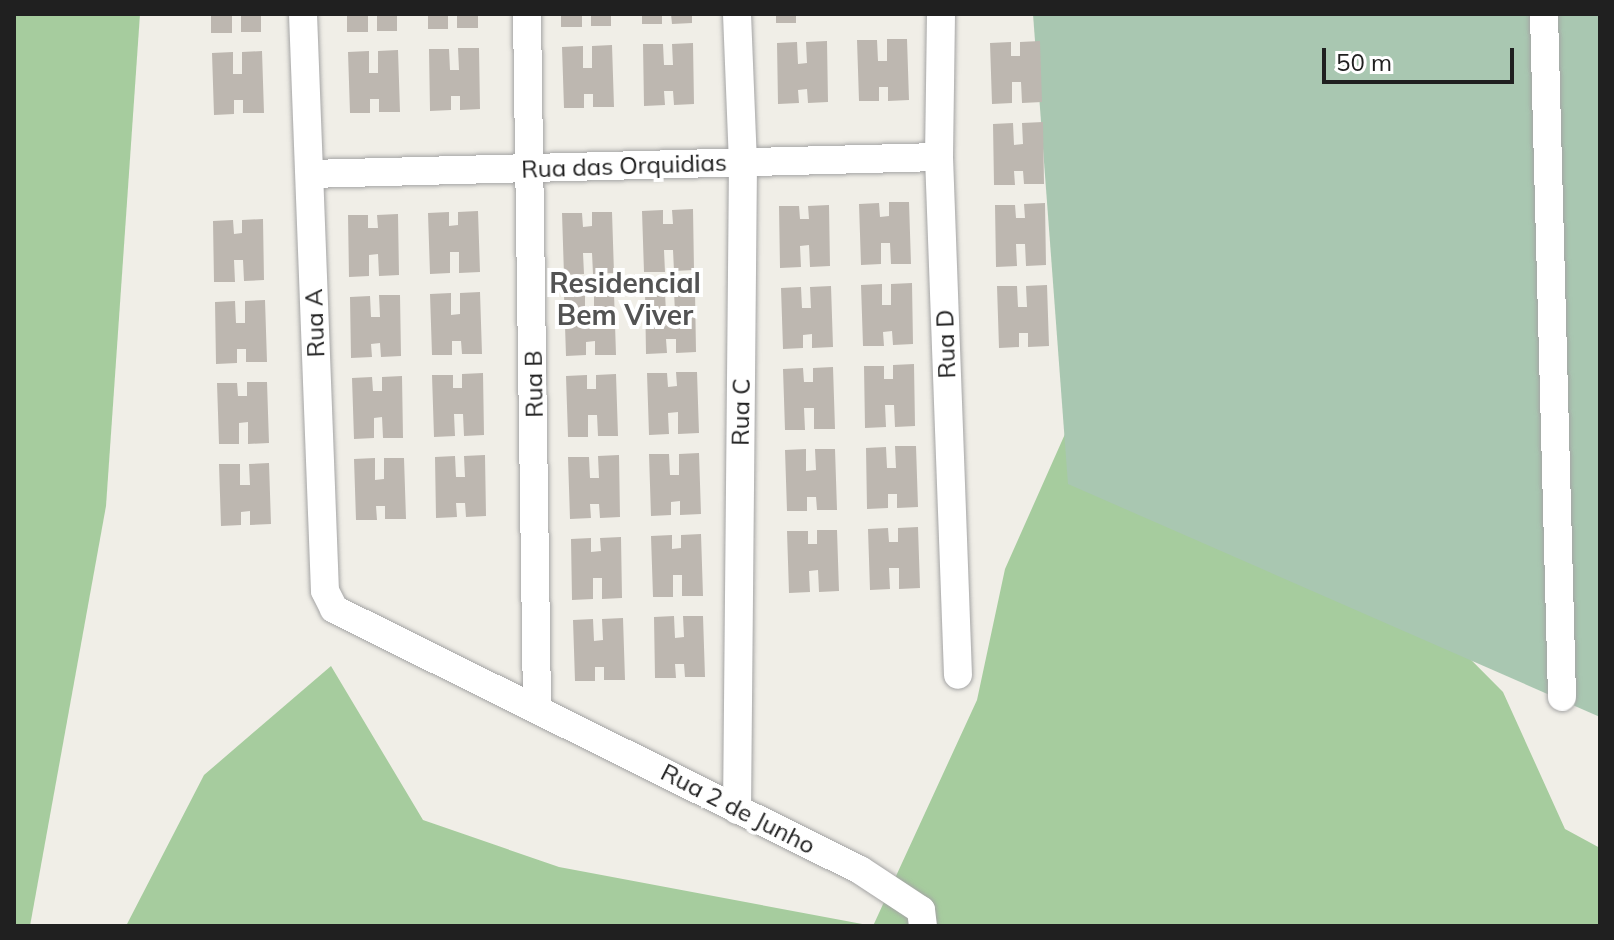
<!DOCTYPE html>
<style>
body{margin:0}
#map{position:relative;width:1614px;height:940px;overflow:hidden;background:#f0eee7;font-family:Mulish,sans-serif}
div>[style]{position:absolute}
.forest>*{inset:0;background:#a6cc9e}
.cemetery>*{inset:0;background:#a9c7b1}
.building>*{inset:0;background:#bdb7b0;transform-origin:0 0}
.roads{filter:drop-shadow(0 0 2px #a4a4a4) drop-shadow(0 0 2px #a4a4a4)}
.minor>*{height:28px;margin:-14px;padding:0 14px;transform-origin:14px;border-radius:14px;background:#fff}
span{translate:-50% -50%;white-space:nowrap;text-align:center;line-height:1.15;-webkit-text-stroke:8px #fff;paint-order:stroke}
.street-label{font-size:24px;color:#202020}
.quarter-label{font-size:28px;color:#535353;font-weight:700}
.frame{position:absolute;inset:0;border:16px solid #202020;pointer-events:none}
.scale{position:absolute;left:1322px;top:48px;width:192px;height:36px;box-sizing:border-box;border:4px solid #202020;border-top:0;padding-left:10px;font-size:24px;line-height:28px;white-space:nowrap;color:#202020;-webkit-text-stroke:6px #fff;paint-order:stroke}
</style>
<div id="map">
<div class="forest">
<i style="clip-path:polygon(14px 14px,140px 14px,106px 506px,30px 926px,14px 926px)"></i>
<i style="clip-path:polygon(1097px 362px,1361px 549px,1503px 692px,1565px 829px,1600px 848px,1600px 926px,126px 926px,204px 775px,331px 666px,423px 820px,559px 867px,873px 926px,977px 700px,1005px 569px)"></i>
</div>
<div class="cemetery">
<i style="clip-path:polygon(1033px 14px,1600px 14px,1600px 717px,1068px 484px)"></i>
</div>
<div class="building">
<i style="left:211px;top:14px;width:21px;height:19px"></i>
<i style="left:241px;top:14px;width:20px;height:18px"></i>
<i style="left:347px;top:14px;width:21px;height:18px"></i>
<i style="left:377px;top:14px;width:20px;height:17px"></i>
<i style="left:428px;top:14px;width:20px;height:15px"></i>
<i style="left:457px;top:14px;width:21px;height:14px"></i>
<i style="left:561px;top:14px;width:21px;height:13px"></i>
<i style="left:591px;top:14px;width:20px;height:12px"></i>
<i style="left:642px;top:14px;width:20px;height:10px"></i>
<i style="clip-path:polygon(671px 14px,692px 14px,692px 23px,672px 24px)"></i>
<i style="left:776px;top:14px;width:20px;height:9px"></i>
<i style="clip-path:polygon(887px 39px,907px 39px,909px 100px,888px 101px,888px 87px,879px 87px,879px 101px,859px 101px,857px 40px,877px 40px,878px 61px,887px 61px)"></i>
<i style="clip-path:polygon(827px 41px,828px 102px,808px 103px,807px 89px,798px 90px,799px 103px,778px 104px,777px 43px,797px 42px,798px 64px,807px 63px,806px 42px)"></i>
<i style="clip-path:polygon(1040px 41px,1042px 102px,1022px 103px,1021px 82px,1012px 82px,1012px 103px,992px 104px,990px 43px,1011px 42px,1011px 56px,1020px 56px,1020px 42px)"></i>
<i style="clip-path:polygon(693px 43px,694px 104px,674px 105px,673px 91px,664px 91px,665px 105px,644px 106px,643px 44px,663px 44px,664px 65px,673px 65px,672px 44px)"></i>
<i style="clip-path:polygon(612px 45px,614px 107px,593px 107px,593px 94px,584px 94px,584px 108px,564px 108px,562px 47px,583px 46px,583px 68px,592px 68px,592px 46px)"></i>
<i style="clip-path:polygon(458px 48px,479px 48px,480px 109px,460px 110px,460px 96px,451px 96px,451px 110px,430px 111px,429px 49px,449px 49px,450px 70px,459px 70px)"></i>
<i style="clip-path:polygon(398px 50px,400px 112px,379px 112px,379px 99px,370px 99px,370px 113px,350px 113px,348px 52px,369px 51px,369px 73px,378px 73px,378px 51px)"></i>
<i style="clip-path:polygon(262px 51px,264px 113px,243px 113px,243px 100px,234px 100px,234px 114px,214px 115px,212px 53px,233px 52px,233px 74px,242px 74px,242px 52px)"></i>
<i style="clip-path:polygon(1043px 122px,1044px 184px,1024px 184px,1023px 171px,1014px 171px,1015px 185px,994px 185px,993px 124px,1013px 123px,1014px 145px,1023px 144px,1022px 123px)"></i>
<i style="clip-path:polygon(889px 202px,909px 202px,911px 264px,891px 264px,890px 243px,881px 243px,881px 264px,861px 265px,859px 204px,879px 203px,880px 217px,889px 216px)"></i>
<i style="clip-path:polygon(1045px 203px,1046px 265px,1026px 266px,1025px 244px,1016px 244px,1017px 266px,996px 267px,995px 205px,1015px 205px,1016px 218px,1025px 218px,1024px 204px)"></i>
<i style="clip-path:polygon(829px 205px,830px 266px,810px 267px,809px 245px,800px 246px,801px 267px,780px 268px,779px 206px,799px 206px,800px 219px,809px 219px,808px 206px)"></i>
<i style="clip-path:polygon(693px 209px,694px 270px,674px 271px,673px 250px,664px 250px,665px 272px,644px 272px,642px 211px,663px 210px,663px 224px,673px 224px,672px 210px)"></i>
<i style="clip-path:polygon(478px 211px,480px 272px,459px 273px,459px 252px,450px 252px,450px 273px,430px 274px,428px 213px,449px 212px,449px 226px,458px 225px,458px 212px)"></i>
<i style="clip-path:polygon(592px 212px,612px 212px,614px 273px,593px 274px,592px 253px,583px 253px,584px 274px,564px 275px,562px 213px,582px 213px,583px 227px,592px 226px)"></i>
<i style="clip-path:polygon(398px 214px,399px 275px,379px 276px,378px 254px,369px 255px,369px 276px,349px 277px,348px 215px,368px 215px,368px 228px,378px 228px,377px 215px)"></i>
<i style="clip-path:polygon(263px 219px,264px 280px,244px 281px,243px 260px,234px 260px,235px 282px,214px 282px,213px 221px,233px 220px,234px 234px,242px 233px,242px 220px)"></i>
<i style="clip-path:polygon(912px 283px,913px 344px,893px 345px,892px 331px,883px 332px,884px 346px,863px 346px,861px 285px,882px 284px,882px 305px,891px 305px,891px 284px)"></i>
<i style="clip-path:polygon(1047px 285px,1049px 346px,1028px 347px,1028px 333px,1019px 333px,1019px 347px,999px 348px,997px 286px,1017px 286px,1018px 307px,1027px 307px,1026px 286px)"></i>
<i style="clip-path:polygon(831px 286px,833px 347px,812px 348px,812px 334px,803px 335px,803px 348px,783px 349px,781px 288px,801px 287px,802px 308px,811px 308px,810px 287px)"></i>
<i style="clip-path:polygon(695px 290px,696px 352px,676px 353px,676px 339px,666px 339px,667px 353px,646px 354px,645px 292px,665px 292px,666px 313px,675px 313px,674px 291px)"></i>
<i style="clip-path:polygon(480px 292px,482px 354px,462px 354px,461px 341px,452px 341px,452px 355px,432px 355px,430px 294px,451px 293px,451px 315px,460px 314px,460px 293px)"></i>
<i style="clip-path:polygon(614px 293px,616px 355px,595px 355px,595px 341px,586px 342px,586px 355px,566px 356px,564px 295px,585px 294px,585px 315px,594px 315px,594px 294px)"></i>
<i style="clip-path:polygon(379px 295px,400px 295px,401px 356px,381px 357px,380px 343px,371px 344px,372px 357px,351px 358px,350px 297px,370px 296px,371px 317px,380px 317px)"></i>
<i style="clip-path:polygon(265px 300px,267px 362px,246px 362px,246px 349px,237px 349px,237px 363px,216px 364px,215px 302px,235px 301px,236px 323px,245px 323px,245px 301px)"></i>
<i style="clip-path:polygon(914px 364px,915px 426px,895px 427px,894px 405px,885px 405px,886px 427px,865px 428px,864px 366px,884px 366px,884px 379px,893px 379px,893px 365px)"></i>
<i style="clip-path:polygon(833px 367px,835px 429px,814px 429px,814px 408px,804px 408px,805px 430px,785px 430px,783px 369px,803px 368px,804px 382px,813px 382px,813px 368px)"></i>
<i style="clip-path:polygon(676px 372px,697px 372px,699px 433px,678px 434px,678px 412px,668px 413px,669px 434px,649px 435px,647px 373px,667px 373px,668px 387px,677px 386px)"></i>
<i style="clip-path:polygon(483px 373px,484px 435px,464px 436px,463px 414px,454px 414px,455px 436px,434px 437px,432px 375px,453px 375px,453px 388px,462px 388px,462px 374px)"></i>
<i style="clip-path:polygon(616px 374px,618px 436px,598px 436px,597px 415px,588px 415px,588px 437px,568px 437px,566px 376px,587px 375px,587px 389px,596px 389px,596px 375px)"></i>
<i style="clip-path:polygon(402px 376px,403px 438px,383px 438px,382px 417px,374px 418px,374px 438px,354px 439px,352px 378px,372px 377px,373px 391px,382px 391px,382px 377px)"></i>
<i style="clip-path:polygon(247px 382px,267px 382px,269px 443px,248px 444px,248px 422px,239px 423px,239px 444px,219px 444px,217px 383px,237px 383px,238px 396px,247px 396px)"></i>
<i style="clip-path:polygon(895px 446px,916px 446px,918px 507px,897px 508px,897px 494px,888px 494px,888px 508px,867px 509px,866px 448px,886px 447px,887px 468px,896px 468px)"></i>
<i style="clip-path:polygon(806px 449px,806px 471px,816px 470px,815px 449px,835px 449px,837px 510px,817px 510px,816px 497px,807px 497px,807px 511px,787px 511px,785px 450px)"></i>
<i style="clip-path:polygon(699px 453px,701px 514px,680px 515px,680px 501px,671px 502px,671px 515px,651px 516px,649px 454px,669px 454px,670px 475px,679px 475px,679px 454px)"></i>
<i style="clip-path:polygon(485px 455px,486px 516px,466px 517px,465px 503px,456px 503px,457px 517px,436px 518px,435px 457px,455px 456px,456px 477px,465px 477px,464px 456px)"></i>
<i style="clip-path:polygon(619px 455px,620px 517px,600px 518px,599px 504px,590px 504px,591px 518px,570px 519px,568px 457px,589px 457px,590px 478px,599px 478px,598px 456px)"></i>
<i style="clip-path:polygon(375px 458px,375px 480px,384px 479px,384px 458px,404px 458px,406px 519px,385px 519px,385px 506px,376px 506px,377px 520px,356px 520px,354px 459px)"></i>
<i style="clip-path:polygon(269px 463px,271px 524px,250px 525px,250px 511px,241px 512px,241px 525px,221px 526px,219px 464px,240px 464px,240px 485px,250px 485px,249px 464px)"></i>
<i style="clip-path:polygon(918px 527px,920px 588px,899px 589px,899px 568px,889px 568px,890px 589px,870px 590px,868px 529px,888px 528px,889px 542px,898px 542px,898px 528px)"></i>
<i style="clip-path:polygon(817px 530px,837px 530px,839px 591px,819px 592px,818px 570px,809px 571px,810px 592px,789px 593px,787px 531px,808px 531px,808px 544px,817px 544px)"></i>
<i style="clip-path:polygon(701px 534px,703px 596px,682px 596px,682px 575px,673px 575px,673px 597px,653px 597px,651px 536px,672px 535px,672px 549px,681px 548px,681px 535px)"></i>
<i style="clip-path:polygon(621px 537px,622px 598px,602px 599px,602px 578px,593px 578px,593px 599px,572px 600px,571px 539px,591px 538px,591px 552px,601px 551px,600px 538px)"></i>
<i style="clip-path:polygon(674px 616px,675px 638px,684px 637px,683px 616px,703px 616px,705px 677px,685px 677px,684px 664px,675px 664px,676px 678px,655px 678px,654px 617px)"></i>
<i style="clip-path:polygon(623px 618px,625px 680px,604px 680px,604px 667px,595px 667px,595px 681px,575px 681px,573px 620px,593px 619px,594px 641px,603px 640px,602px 619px)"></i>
</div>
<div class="roads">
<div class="minor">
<i style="left:303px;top:14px;width:577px;rotate:87.82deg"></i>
<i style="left:325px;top:591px;width:20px;rotate:63deg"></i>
<i style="left:334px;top:609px;width:587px;rotate:26.39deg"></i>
<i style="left:860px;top:870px;width:73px;rotate:33.3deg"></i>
<i style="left:921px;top:910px;width:16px;rotate:83deg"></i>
<i style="left:527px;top:14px;width:692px;rotate:89.17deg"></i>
<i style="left:737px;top:14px;width:149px;rotate:87.7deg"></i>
<i style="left:743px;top:163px;width:647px;rotate:90.53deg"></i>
<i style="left:941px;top:14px;width:143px;rotate:90.8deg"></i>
<i style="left:939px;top:157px;width:518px;rotate:87.9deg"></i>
<i style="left:1544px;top:14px;width:683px;rotate:88.49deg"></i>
<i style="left:310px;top:174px;width:629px;rotate:-1.55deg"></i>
</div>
</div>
<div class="street-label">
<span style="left:624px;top:166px;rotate:-2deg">Rua das Orquidias</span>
<span style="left:315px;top:323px;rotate:-92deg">Rua A</span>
<span style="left:946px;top:344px;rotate:-92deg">Rua D</span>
<span style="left:534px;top:384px;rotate:-91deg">Rua B</span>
<span style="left:741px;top:412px;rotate:-89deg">Rua C</span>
<span style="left:738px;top:809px;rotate:27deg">Rua 2 de Junho</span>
</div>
<div class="quarter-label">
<span style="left:625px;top:299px">Residencial<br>Bem Viver</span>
</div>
<div class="frame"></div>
<div class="scale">50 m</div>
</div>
